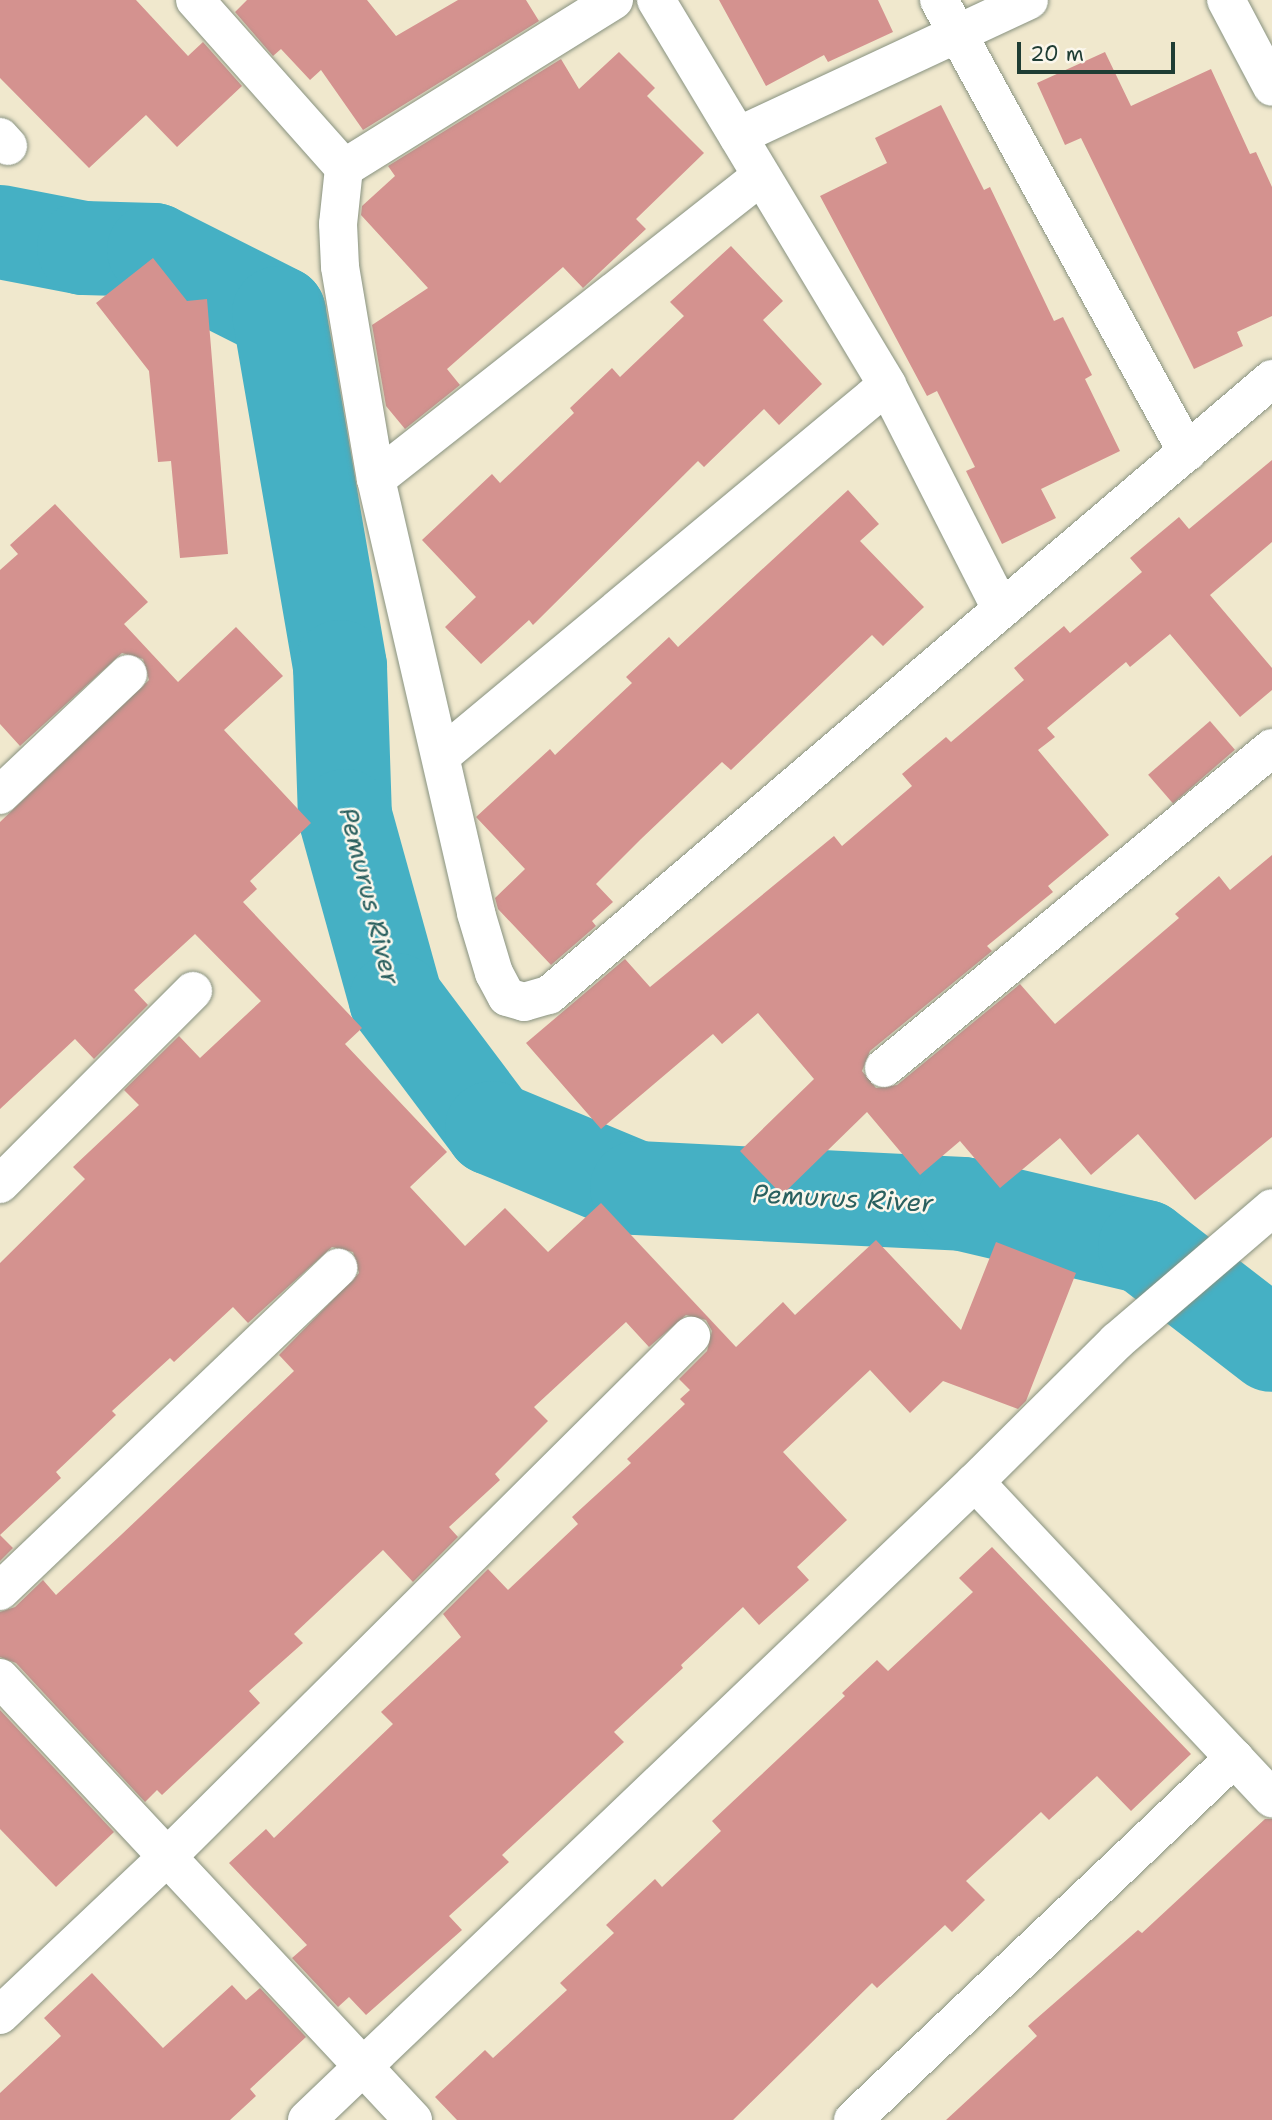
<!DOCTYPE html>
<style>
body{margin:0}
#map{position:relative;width:1272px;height:2120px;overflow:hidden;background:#f0e8cd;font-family:"Shantell Sans",sans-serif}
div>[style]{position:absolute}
.river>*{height:94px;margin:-47px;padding:0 47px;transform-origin:47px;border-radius:47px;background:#45b0c4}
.building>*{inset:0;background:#d4928f;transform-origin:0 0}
.roads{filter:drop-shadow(0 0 2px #889280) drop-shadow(0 0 2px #889280)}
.minor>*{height:38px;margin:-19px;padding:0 19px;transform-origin:19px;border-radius:19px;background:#fff}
span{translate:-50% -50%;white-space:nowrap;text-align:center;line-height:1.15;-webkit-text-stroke:5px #fbf7ec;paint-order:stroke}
.water-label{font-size:26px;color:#2a605f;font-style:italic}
.scale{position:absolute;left:1017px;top:42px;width:158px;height:32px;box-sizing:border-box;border:4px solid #1f3d34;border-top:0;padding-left:9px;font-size:21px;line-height:24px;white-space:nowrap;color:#1f3d34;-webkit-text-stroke:5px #fbf7ec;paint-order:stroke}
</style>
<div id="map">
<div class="river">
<i style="left:0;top:232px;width:86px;rotate:10.8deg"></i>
<i style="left:84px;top:248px;width:70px;rotate:1.6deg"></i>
<i style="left:154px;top:250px;width:140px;rotate:26.7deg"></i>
<i style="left:279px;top:313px;width:359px;rotate:80.2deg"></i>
<i style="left:340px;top:667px;width:149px;rotate:88.1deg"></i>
<i style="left:345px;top:816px;width:191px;rotate:74.5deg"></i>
<i style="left:396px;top:1000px;width:160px;rotate:53.1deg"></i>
<i style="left:492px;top:1128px;width:157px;rotate:22.5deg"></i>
<i style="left:637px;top:1188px;width:326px;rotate:2.8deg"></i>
<i style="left:963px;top:1204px;width:187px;rotate:13.3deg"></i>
<i style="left:1145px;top:1247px;width:160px;rotate:37.7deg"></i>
</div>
<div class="building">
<i style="clip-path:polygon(0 0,136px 0,188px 56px,203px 42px,242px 86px,177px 147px,146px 115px,89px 168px,0 78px)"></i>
<i style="clip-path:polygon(247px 0,367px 0,396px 36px,458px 0,526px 0,539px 21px,363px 130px,321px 70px,310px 80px,281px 49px,273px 56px,235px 12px)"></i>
<i style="clip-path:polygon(719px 0,878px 0,893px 32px,828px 62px,824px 55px,766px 86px)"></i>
<i style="clip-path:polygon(619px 52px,655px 88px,647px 96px,704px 153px,636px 219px,646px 229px,583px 288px,563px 267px,447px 369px,460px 385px,405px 429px,386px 406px,372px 325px,428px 288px,361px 215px,362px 206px,395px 176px,388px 166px,561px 59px,579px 89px)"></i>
<i style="clip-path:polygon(1105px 52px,1131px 106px,1211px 69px,1250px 154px,1256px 152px,1272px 187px,1272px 316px,1237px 332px,1243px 346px,1194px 369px,1081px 138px,1065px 145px,1037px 83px)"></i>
<i style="clip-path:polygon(941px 105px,984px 190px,990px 187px,1054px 321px,1063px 317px,1092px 375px,1085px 379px,1120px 451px,1041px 489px,1056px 518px,1002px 544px,966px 471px,975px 467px,937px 391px,927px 396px,820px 196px,887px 163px,875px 138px)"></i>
<i style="clip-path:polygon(731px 246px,783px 301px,763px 320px,822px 384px,779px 425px,764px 409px,704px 467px,698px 461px,533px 625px,529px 620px,481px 664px,445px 627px,476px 597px,422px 540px,492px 474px,500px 483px,574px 413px,570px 408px,612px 368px,620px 377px,684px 316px,670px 302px)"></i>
<i style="clip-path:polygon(153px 258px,187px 301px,207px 299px,228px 554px,180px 558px,171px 461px,158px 462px,149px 371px,96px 303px)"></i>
<i style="clip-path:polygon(1272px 460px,1272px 542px,1210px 595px,1272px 668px,1272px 690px,1240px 717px,1170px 634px,1130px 667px,1126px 662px,1047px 728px,1055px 737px,1038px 750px,1109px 835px,1048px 886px,1053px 892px,987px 946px,992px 951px,870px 1051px,862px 1071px,876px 1088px,897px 1085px,1020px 984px,1055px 1024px,1179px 918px,1175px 914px,1219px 876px,1230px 890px,1272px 855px,1272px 1137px,1195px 1200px,1138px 1134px,1091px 1175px,1060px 1138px,1000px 1188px,960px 1141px,920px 1175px,867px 1112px,782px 1195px,740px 1151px,814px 1079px,758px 1013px,722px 1044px,713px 1034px,601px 1129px,526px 1043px,625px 959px,650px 987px,834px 836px,842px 846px,912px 786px,902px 774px,946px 737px,951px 742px,1024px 680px,1014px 668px,1064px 626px,1070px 633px,1142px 572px,1130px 558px,1179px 517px,1189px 529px)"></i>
<i style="clip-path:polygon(848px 490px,879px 524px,860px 541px,924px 607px,883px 646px,872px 635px,731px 770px,722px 762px,641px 839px,596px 884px,613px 902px,592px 921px,596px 926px,551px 965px,498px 909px,495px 898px,525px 869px,476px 817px,550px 749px,555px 755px,632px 683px,626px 677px,669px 637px,678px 647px)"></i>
<i style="clip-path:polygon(55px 504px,148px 602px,124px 624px,178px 682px,236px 627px,283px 676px,224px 730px,311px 823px,250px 881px,257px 889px,243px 902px,362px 1028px,345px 1044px,447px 1152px,410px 1187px,465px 1246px,505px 1208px,548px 1252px,601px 1203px,736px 1347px,783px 1302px,795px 1315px,876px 1240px,961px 1330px,996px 1242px,1076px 1273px,1026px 1401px,1018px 1409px,943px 1381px,910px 1413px,870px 1370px,783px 1452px,847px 1520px,797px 1567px,809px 1580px,759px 1625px,743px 1607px,681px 1665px,683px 1668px,614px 1732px,624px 1742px,502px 1855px,509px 1862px,449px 1916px,462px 1930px,366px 2015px,349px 1997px,338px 2007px,292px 1958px,307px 1945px,229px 1863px,266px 1829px,274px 1838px,393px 1724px,381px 1712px,461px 1637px,443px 1614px,488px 1569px,508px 1590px,578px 1524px,572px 1517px,631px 1463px,627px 1459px,685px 1404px,680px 1399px,690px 1390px,679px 1379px,707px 1351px,712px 1331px,706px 1320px,686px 1315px,649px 1347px,626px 1322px,534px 1407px,548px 1421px,495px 1474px,500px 1480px,449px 1527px,458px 1537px,413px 1582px,383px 1550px,294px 1634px,303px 1643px,249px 1691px,260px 1703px,162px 1795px,157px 1790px,145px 1802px,16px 1663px,0 1657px,0 1612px,15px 1607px,43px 1580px,56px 1595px,121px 1535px,294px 1371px,279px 1355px,359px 1273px,353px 1252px,332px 1247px,248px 1323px,233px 1307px,174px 1362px,170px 1358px,112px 1411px,116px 1415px,56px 1472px,61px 1478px,0 1535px,13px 1548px,0 1561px,0 1263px,85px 1179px,73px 1167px,139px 1105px,124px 1090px,179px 1036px,200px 1058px,261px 1001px,195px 934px,134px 990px,148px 1005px,94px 1059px,75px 1039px,0 1109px,0 822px,149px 680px,143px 659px,122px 653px,20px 746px,0 724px,0 570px,18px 554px,10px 545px)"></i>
<i style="left:1210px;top:721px;width:38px;height:82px;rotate:49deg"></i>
<i style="clip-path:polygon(992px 1547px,1191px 1754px,1131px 1811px,1097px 1776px,1049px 1820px,1041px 1812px,966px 1881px,985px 1900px,952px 1932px,945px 1925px,877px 1988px,872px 1983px,733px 2120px,457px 2120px,435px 2097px,485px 2050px,493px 2058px,567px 1990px,560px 1983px,614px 1933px,606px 1925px,655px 1879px,662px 1887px,721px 1831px,712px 1821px,845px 1696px,842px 1693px,877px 1660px,888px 1671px,973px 1592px,959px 1578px)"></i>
<i style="clip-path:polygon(0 1710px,114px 1832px,56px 1887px,0 1829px)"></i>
<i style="clip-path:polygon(1265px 1819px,1272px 1819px,1272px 2120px,946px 2120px,1037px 2036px,1028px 2026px,1138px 1930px,1142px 1933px)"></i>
<i style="clip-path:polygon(92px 1973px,163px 2048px,232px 1985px,246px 2000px,260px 1988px,306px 2037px,250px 2089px,256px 2096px,230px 2120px,0 2120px,0 2093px,61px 2036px,44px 2018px)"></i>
</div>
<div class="roads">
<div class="minor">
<i style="left:195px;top:0;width:225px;rotate:48.4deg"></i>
<i style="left:614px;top:0;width:318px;rotate:148.1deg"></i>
<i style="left:344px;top:168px;width:56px;rotate:96.1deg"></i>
<i style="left:338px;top:224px;width:43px;rotate:87.3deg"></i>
<i style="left:340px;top:267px;width:215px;rotate:80.4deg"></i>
<i style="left:376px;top:479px;width:445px;rotate:77deg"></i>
<i style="left:476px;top:913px;width:63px;rotate:73.3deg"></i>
<i style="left:494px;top:973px;width:27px;rotate:62deg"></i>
<i style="left:507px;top:997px;width:18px;rotate:16deg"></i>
<i style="left:524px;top:1002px;width:26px;rotate:-16deg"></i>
<i style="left:549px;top:995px;width:950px;rotate:-40.43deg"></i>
<i style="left:656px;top:0;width:449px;rotate:59deg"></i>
<i style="left:887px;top:385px;width:249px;rotate:63deg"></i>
<i style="left:939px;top:0;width:516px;rotate:61.25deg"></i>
<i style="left:1226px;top:0;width:98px;rotate:62.1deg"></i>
<i style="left:738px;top:136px;width:321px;rotate:-25deg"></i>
<i style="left:0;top:137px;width:12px;rotate:48deg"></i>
<i style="left:376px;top:479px;width:490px;rotate:-38.2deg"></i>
<i style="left:441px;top:756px;width:580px;rotate:-39.75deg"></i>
<i style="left:0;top:795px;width:176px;rotate:-43.4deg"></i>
<i style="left:884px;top:1068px;width:503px;rotate:-39.51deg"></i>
<i style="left:0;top:1184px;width:273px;rotate:-45deg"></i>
<i style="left:975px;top:1482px;width:434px;rotate:46.8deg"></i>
<i style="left:0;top:1591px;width:468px;rotate:-43.7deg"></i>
<i style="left:0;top:1678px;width:605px;rotate:46.94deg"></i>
<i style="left:0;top:2015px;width:227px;rotate:-43.4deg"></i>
<i style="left:165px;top:1859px;width:742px;rotate:-44.84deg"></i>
<i style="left:307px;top:2120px;width:924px;rotate:-43.68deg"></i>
<i style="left:975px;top:1482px;width:200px;rotate:-44.8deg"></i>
<i style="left:1117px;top:1341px;width:204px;rotate:-40.6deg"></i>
<i style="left:853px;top:2120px;width:526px;rotate:-43.54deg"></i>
</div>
</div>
<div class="water-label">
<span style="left:370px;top:896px;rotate:76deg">Pemurus River</span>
<span style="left:843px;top:1198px;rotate:3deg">Pemurus River</span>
</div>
<div class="scale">20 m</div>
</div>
